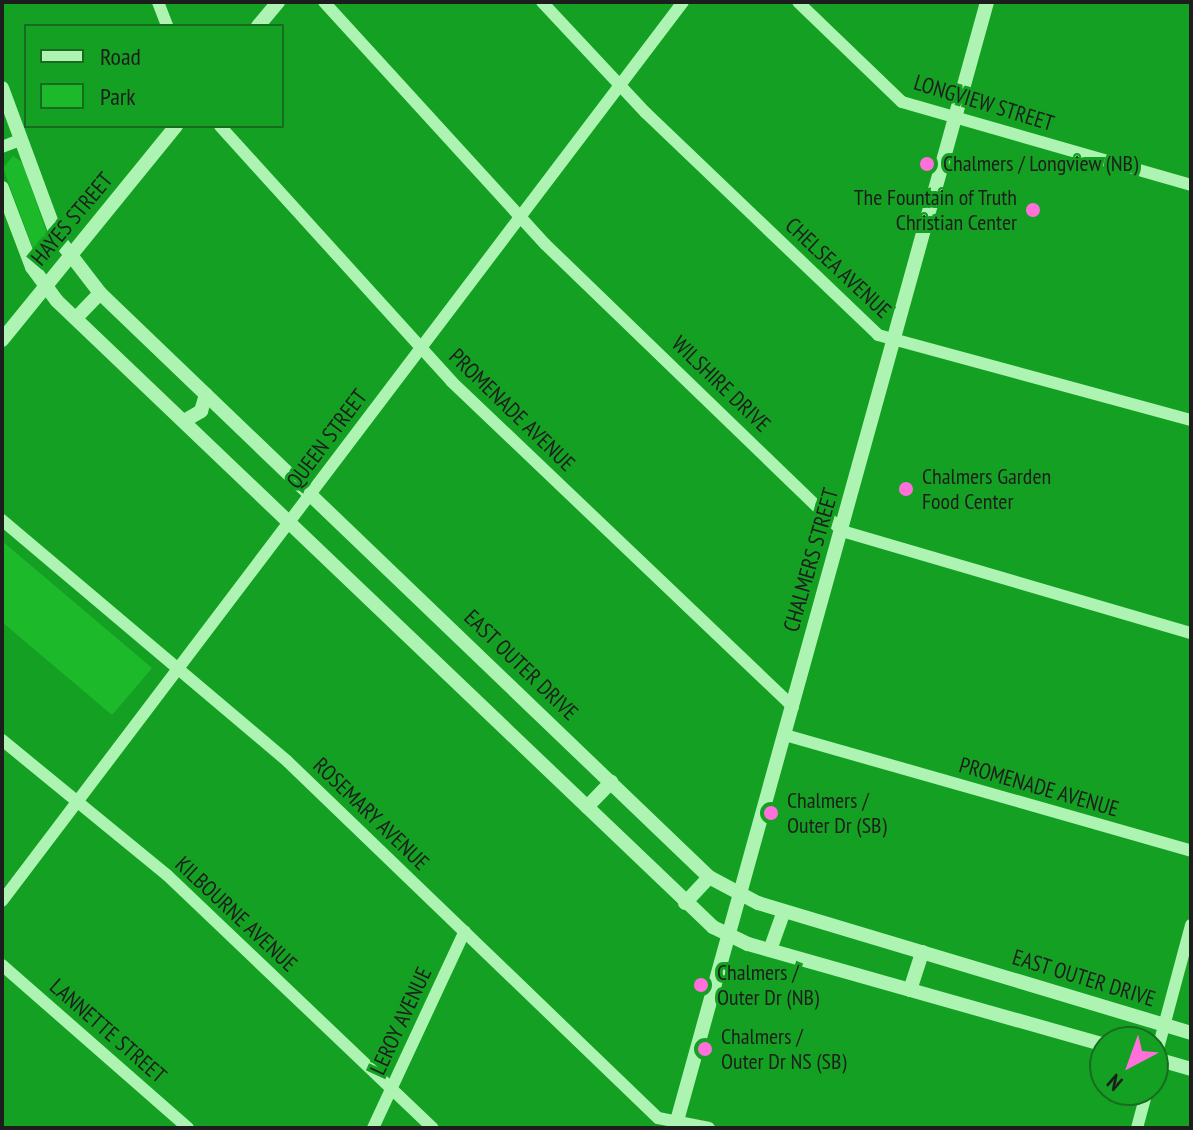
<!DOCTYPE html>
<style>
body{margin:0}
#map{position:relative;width:1193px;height:1130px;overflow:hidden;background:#14a022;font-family:"PT Sans Narrow",sans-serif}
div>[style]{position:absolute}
.green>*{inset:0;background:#1cba2a}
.minor>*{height:12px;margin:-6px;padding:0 6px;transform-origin:6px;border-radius:6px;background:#adf4b3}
.tertiary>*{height:14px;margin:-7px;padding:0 7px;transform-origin:7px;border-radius:7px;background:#adf4b3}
.dots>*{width:22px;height:22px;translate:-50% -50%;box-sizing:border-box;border:4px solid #14a022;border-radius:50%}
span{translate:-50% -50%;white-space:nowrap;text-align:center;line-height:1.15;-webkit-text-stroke:6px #14a022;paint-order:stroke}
.street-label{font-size:22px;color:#1d1d1d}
.poi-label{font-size:22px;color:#1d1d1d}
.left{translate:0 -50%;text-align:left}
.right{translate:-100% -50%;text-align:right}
.frame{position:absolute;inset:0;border:4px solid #1d1d1d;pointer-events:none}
.legend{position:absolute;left:24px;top:24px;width:260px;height:104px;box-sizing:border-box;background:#14a022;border:2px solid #186c20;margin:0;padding:10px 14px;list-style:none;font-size:24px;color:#1d1d1d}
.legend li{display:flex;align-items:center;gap:16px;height:40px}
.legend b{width:40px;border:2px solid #186c20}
.north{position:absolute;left:1089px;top:1026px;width:80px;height:80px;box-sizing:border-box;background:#14a022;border:2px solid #186c20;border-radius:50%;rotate:221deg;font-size:22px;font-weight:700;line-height:32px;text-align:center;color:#1d1d1d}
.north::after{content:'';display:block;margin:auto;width:28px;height:36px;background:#ff70db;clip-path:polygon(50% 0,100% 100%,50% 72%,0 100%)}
</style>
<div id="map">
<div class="green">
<i style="clip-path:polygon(13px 156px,22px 162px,50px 242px,37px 259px,3px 168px)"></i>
<i style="clip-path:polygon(2px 541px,152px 668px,112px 715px,2px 622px)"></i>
</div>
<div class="minor">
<i style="left:158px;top:2px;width:26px;rotate:69deg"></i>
<i style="left:324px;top:2px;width:328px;rotate:47.6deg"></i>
<i style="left:545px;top:244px;width:413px;rotate:44deg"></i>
<i style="left:842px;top:531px;width:364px;rotate:16.3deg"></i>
<i style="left:542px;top:2px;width:152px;rotate:46.9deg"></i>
<i style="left:646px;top:113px;width:321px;rotate:43.7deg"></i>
<i style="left:878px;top:335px;width:324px;rotate:15.2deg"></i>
<i style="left:798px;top:2px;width:144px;rotate:43.9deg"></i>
<i style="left:902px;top:102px;width:301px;rotate:16deg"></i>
<i style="left:220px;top:126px;width:345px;rotate:47.8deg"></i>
<i style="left:452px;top:382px;width:471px;rotate:43.6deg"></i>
<i style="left:2px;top:147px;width:19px;rotate:-21deg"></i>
<i style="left:2px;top:520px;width:373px;rotate:40.2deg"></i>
<i style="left:287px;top:761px;width:515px;rotate:43.9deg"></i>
<i style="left:658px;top:1118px;width:52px;rotate:11.1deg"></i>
<i style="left:785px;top:735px;width:422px;rotate:15.9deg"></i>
<i style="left:2px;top:740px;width:213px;rotate:39.3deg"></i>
<i style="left:167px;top:875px;width:367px;rotate:43.6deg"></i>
<i style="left:2px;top:901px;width:1128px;rotate:-52.86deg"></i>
<i style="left:2px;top:965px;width:247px;rotate:41.2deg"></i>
<i style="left:1153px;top:1067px;width:147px;rotate:-75deg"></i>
<i style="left:373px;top:1128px;width:217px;rotate:-65deg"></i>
<i style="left:1137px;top:1128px;width:39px;rotate:-75deg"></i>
</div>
<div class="tertiary">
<i style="left:258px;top:26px;width:31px;rotate:-50deg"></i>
<i style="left:2px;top:88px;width:159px;rotate:69.7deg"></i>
<i style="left:57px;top:237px;width:71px;rotate:52.5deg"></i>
<i style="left:100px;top:293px;width:844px;rotate:43.8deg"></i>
<i style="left:709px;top:877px;width:55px;rotate:28deg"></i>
<i style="left:758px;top:903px;width:452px;rotate:16.7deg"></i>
<i style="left:2px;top:188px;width:85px;rotate:69.2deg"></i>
<i style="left:32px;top:267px;width:42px;rotate:53.7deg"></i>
<i style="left:57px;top:301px;width:907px;rotate:43.66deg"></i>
<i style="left:713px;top:927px;width:39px;rotate:26deg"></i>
<i style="left:748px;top:944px;width:371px;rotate:15.8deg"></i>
<i style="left:77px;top:317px;width:33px;rotate:-46deg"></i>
<i style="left:2px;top:340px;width:276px;rotate:-50.9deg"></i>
<i style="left:184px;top:421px;width:20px;rotate:-30deg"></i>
<i style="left:201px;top:411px;width:17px;rotate:-73deg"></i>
<i style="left:587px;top:807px;width:35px;rotate:-46deg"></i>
<i style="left:685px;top:903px;width:35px;rotate:-47deg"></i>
<i style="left:770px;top:950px;width:41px;rotate:-70.3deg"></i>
<i style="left:910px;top:990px;width:40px;rotate:-72deg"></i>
<i style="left:1153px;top:1058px;width:40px;rotate:16deg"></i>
<i style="left:675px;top:1128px;width:1168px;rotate:-74.51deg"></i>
</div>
<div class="dots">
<i style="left:927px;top:164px;background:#ff70db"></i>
<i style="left:1033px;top:210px;background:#ff70db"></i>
<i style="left:906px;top:489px;background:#ff70db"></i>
<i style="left:771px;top:813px;background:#ff70db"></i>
<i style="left:701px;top:985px;background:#ff70db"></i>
<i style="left:705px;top:1049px;background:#ff70db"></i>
</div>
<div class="street-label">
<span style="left:984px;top:103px;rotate:17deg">LONGVIEW STREET</span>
<span style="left:72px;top:219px;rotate:-50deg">HAYES STREET</span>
<span style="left:838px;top:268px;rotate:43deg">CHELSEA AVENUE</span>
<span style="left:721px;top:384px;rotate:44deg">WILSHIRE DRIVE</span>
<span style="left:512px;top:410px;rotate:44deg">PROMENADE AVENUE</span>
<span style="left:327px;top:439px;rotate:-53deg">QUEEN STREET</span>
<span style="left:811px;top:560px;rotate:-74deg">CHALMERS STREET</span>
<span style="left:521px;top:665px;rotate:44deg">EAST OUTER DRIVE</span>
<span style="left:1039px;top:787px;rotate:16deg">PROMENADE AVENUE</span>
<span style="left:371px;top:814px;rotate:44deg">ROSEMARY AVENUE</span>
<span style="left:236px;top:914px;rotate:43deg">KILBOURNE AVENUE</span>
<span style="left:1084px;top:978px;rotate:17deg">EAST OUTER DRIVE</span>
<span style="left:401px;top:1021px;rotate:-65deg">LEROY AVENUE</span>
<span style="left:108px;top:1031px;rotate:41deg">LANNETTE STREET</span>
</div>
<div class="poi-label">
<span class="left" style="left:943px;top:164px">Chalmers / Longview (NB)</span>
<span class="right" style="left:1017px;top:210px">The Fountain of Truth<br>Christian Center</span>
<span class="left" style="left:922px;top:489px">Chalmers Garden<br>Food Center</span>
<span class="left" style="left:787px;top:813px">Chalmers /<br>Outer Dr (SB)</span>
<span class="left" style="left:717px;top:985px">Chalmers /<br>Outer Dr (NB)</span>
<span class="left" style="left:721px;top:1049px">Chalmers /<br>Outer Dr NS (SB)</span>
</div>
<div class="frame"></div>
<ul class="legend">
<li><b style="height:10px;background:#adf4b3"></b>Road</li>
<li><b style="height:22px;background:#1cba2a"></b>Park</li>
</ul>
<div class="north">N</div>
</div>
